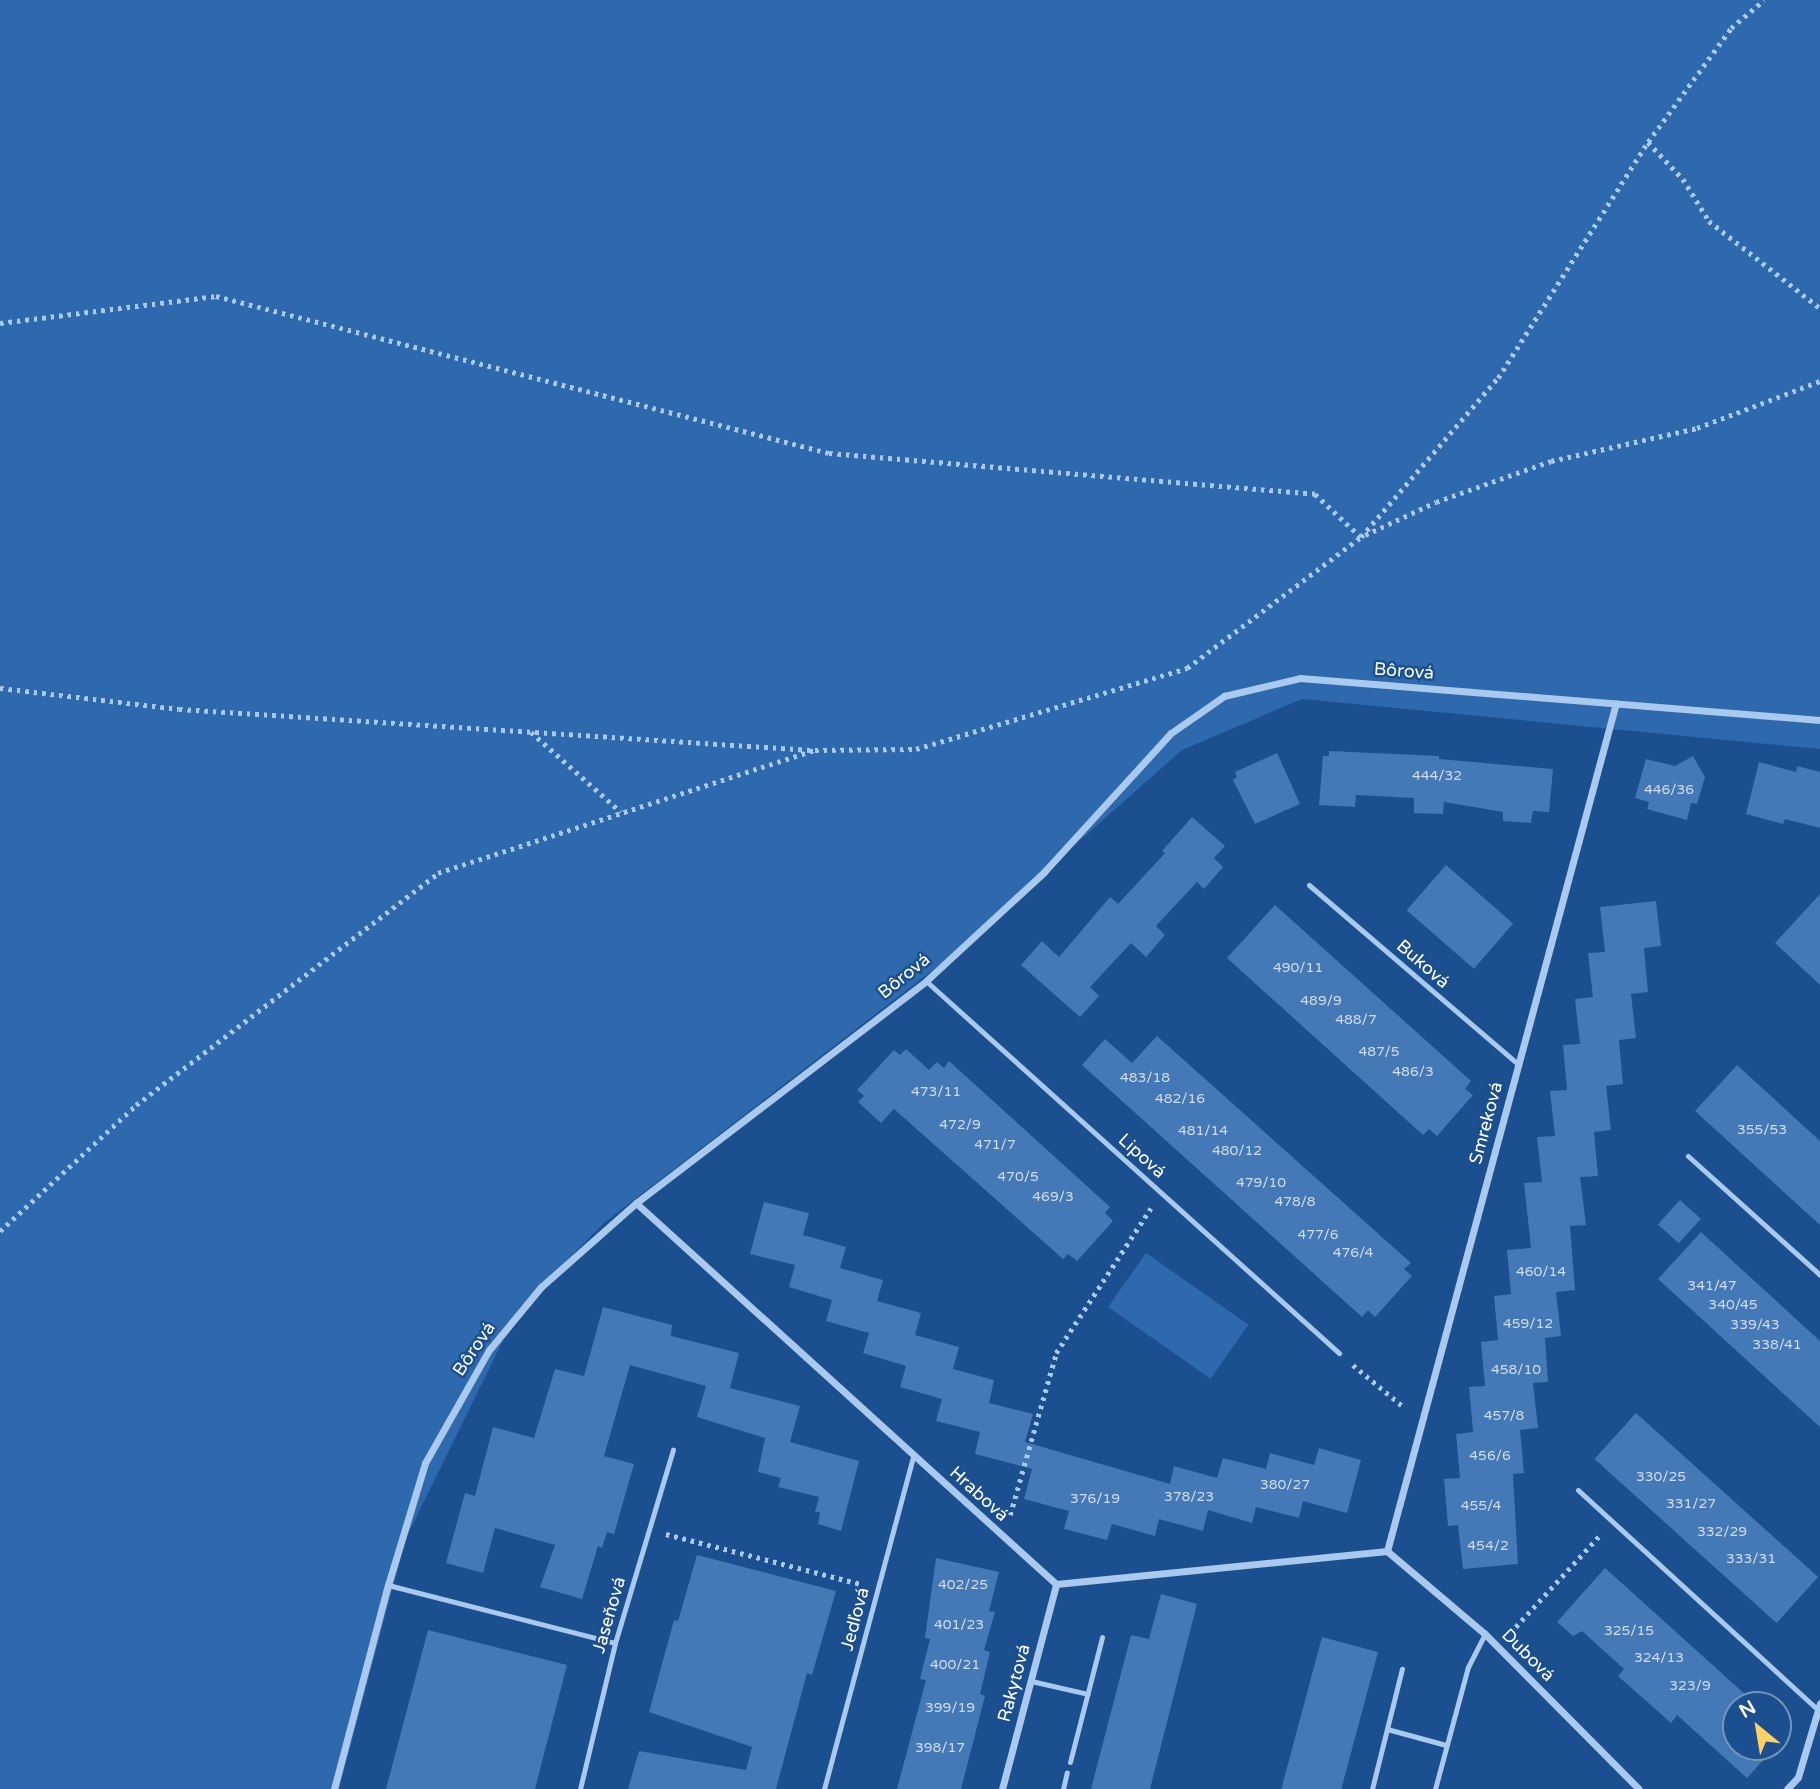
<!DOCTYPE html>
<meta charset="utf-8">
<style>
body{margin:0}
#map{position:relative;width:1820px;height:1789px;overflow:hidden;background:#1b4f8f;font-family:"Varela Round",sans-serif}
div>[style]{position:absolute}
.green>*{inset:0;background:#2e69ad;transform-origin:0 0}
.building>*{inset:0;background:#4478b7;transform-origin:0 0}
.path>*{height:4.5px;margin-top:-2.25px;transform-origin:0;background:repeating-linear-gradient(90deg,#a9c9ee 0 3.5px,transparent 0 8.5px)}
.service>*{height:5px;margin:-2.5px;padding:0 2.5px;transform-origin:2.5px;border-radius:2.5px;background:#a9c9ee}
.minor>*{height:7px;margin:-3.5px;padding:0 3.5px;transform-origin:3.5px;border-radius:3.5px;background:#a9c9ee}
span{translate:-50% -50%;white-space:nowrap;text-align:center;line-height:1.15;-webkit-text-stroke:5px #1b4f8f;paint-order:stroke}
.number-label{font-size:14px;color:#d0dded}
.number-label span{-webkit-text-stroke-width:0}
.street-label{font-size:18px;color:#fff}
.north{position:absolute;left:1722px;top:1691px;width:70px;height:70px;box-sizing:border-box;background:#1b4f8f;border:2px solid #7695bc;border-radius:50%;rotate:330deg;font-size:19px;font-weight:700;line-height:28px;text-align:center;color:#fff}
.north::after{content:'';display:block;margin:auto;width:24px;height:32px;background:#ffd166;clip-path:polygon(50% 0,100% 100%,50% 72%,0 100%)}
</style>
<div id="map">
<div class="green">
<i style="clip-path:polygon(0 0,1820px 0,1820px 749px,1302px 699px,1182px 750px,937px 967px,605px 1222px,519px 1308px,406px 1538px,339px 1789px,0 1789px)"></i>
<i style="left:1146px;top:1253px;width:125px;height:66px;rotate:35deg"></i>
</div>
<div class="building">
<i style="clip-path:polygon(1329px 751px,1439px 756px,1439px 759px,1553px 769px,1549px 812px,1533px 811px,1531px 823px,1503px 821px,1503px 812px,1444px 802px,1443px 814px,1414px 813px,1414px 798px,1356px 795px,1355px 807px,1319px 805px,1323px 756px,1329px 756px)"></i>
<i style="clip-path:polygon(1277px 753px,1300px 804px,1255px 824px,1233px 780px,1237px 777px,1235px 772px)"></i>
<i style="clip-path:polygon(1693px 756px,1705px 777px,1697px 804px,1691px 803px,1687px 820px,1647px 809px,1649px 802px,1635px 798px,1646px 759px,1675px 766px)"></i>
<i style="clip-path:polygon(1759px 762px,1796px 772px,1797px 766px,1820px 772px,1820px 828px,1785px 819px,1783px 824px,1746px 814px)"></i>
<i style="clip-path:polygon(1192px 817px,1225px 846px,1214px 858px,1223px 867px,1204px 889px,1197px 882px,1156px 926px,1165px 935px,1146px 957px,1131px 943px,1090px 987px,1099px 996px,1080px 1017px,1021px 965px,1042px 941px,1059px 957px,1110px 897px,1118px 904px,1165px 853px,1162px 851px)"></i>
<i style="left:1446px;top:865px;width:89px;height:60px;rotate:41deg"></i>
<i style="clip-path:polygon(1820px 894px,1820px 985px,1775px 943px)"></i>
<i style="clip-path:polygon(1656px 901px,1661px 946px,1644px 948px,1648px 992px,1631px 994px,1636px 1038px,1619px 1040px,1623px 1084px,1606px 1086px,1611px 1130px,1594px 1132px,1598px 1176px,1580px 1177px,1586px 1225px,1570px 1226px,1575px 1290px,1556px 1292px,1561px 1336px,1545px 1338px,1548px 1382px,1533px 1383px,1538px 1428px,1520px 1430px,1524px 1473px,1513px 1474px,1518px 1564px,1463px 1569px,1458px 1525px,1448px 1526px,1444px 1479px,1460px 1478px,1456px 1434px,1473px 1432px,1469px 1387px,1485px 1386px,1481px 1342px,1498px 1340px,1494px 1296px,1511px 1294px,1507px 1250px,1531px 1248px,1524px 1183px,1542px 1182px,1537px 1137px,1555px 1136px,1550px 1091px,1567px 1090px,1563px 1045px,1580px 1044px,1575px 999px,1593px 997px,1588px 953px,1605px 952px,1600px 907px)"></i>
<i style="clip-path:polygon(1275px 905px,1471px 1081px,1465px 1089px,1473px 1095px,1437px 1136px,1429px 1129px,1423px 1135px,1227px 958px)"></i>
<i style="clip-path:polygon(1157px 1036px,1411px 1263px,1404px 1269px,1412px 1276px,1375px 1317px,1368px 1310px,1362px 1317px,1082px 1065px,1105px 1039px,1132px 1063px)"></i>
<i style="clip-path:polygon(906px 1049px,929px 1070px,937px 1062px,944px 1068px,949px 1061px,1110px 1207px,1105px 1213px,1113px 1221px,1077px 1261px,1068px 1254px,1063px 1259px,894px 1109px,881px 1123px,858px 1102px,864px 1096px,857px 1090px,894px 1050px,900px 1055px)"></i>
<i style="clip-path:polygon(1737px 1065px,1820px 1141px,1820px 1225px,1695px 1111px)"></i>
<i style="left:1680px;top:1200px;width:28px;height:33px;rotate:42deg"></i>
<i style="clip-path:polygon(764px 1202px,809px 1213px,803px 1235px,846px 1247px,840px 1268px,883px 1280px,877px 1301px,921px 1313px,915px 1335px,959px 1347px,953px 1369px,994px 1380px,989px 1403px,1033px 1414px,1025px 1442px,1170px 1484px,1174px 1466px,1217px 1478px,1223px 1458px,1266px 1469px,1270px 1453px,1314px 1465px,1319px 1448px,1361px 1460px,1347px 1513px,1303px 1501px,1299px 1518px,1256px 1507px,1252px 1523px,1208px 1510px,1203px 1531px,1159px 1519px,1155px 1536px,1112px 1524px,1107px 1540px,1064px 1529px,1069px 1511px,1024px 1499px,1032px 1469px,975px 1454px,980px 1432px,936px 1421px,942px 1399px,900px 1387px,906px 1366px,863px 1353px,869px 1333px,826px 1321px,832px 1300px,789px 1287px,795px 1265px,750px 1254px)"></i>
<i style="clip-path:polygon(1701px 1232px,1820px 1341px,1820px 1427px,1658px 1279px)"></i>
<i style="clip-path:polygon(603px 1307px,672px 1325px,671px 1336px,739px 1353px,730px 1388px,800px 1406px,790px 1442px,859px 1461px,841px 1531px,818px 1524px,820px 1512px,815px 1512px,819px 1497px,778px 1487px,781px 1478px,758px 1472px,765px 1438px,697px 1417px,706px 1386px,630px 1365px,604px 1456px,634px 1464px,614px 1534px,607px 1532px,602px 1548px,598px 1546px,582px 1599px,540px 1587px,555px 1545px,495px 1528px,483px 1573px,446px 1563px,465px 1493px,475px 1496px,493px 1427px,534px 1438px,555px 1369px,584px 1376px)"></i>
<i style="left:1636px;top:1413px;width:245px;height:62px;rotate:42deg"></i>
<i style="clip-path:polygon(697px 1555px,836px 1591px,812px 1675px,807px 1673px,776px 1789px,628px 1789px,639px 1751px,746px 1770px,752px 1747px,649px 1712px,674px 1620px,678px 1621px)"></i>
<i style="clip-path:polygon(936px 1558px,999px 1572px,989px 1611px,995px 1612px,984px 1650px,990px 1652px,980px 1694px,985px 1696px,961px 1789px,897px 1789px,926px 1680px,920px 1679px,930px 1639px,925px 1638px)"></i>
<i style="clip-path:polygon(1605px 1568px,1757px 1705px,1736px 1705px,1736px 1747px,1775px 1747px,1747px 1778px,1677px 1715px,1671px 1723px,1618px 1676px,1624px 1669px,1582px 1631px,1573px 1636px,1557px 1622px)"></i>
<i style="clip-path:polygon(1161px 1594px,1197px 1604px,1150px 1789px,1091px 1789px,1131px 1635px,1149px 1639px)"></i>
<i style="clip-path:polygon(428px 1630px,567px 1665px,535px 1789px,386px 1789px)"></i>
<i style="left:1322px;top:1637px;width:58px;height:157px;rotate:15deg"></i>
</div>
<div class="path">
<i style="left:1648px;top:142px;width:51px;rotate:46.6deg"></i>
<i style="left:1683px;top:179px;width:49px;rotate:58.2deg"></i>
<i style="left:1709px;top:221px;width:141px;rotate:38.1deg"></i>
<i style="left:0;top:323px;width:218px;rotate:-7.1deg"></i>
<i style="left:216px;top:296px;width:633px;rotate:14.37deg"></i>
<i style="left:829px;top:453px;width:488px;rotate:4.8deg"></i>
<i style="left:1315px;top:494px;width:63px;rotate:43.1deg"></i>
<i style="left:1365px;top:535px;width:78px;rotate:-24.9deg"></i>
<i style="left:1436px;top:502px;width:122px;rotate:-19.6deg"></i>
<i style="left:1551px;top:461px;width:150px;rotate:-12.7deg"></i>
<i style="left:1697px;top:428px;width:132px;rotate:-20.9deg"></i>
<i style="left:0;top:688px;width:180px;rotate:6.7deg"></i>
<i style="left:179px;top:709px;width:633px;rotate:3.71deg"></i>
<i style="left:531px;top:732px;width:120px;rotate:41.6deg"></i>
<i style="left:0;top:1231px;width:185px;rotate:-42.8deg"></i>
<i style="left:136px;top:1105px;width:381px;rotate:-37.5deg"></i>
<i style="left:438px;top:873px;width:397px;rotate:-18.1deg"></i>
<i style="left:815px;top:750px;width:101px;rotate:-0.6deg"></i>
<i style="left:916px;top:749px;width:283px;rotate:-16.6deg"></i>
<i style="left:1187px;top:668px;width:218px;rotate:-37deg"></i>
<i style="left:1361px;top:537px;width:210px;rotate:-49.3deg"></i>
<i style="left:1498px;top:378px;width:280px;rotate:-57.6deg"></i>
<i style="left:1648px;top:142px;width:141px;rotate:-53.9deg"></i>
<i style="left:1731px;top:28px;width:43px;rotate:-40.3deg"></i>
<i style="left:1353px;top:1365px;width:67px;rotate:39.6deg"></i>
<i style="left:1010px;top:1515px;width:168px;rotate:-74.1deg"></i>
<i style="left:1056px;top:1353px;width:173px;rotate:-56.8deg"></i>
<i style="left:666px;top:1534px;width:201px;rotate:14.4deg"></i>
<i style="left:1510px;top:1633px;width:134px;rotate:-47.4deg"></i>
</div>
<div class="service">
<i style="left:1309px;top:885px;width:275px;rotate:40.6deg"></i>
<i style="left:926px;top:981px;width:556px;rotate:42.01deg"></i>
<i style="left:1688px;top:1156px;width:178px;rotate:42deg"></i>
<i style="left:1578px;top:1490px;width:326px;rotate:42.5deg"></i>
<i style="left:388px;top:1585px;width:234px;rotate:14.3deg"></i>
<i style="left:1031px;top:1681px;width:58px;rotate:12.8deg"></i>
<i style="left:1387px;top:1729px;width:61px;rotate:15.2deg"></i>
<i style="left:1070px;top:1762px;width:129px;rotate:-75.6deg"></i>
<i style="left:580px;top:1789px;width:150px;rotate:-76.5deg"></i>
<i style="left:615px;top:1643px;width:202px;rotate:-73.3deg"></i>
<i style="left:824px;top:1789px;width:345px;rotate:-75deg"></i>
<i style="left:1063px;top:1789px;width:17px;rotate:-77deg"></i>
<i style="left:1372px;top:1789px;width:124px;rotate:-76deg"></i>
<i style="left:1435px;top:1789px;width:126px;rotate:-74.9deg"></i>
<i style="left:1468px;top:1667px;width:37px;rotate:-63deg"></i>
</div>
<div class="minor">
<i style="left:636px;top:1203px;width:567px;rotate:42.21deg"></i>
<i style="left:1056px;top:1584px;width:333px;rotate:-5.7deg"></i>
<i style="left:1387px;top:1551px;width:878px;rotate:-74.89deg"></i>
<i style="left:1387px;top:1551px;width:128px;rotate:40.3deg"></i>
<i style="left:1485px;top:1634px;width:218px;rotate:45.2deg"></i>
<i style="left:334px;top:1789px;width:211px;rotate:-75.2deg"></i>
<i style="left:388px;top:1585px;width:127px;rotate:-73.1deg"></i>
<i style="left:425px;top:1463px;width:130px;rotate:-60.5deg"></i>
<i style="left:489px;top:1350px;width:82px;rotate:-50.5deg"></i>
<i style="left:541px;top:1287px;width:127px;rotate:-41.5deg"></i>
<i style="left:636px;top:1203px;width:365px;rotate:-37.4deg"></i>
<i style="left:926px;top:981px;width:161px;rotate:-42.7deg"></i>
<i style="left:1044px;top:872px;width:188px;rotate:-47.6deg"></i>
<i style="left:1171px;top:733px;width:65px;rotate:-34.9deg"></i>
<i style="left:1224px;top:696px;width:78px;rotate:-13.3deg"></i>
<i style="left:1300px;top:678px;width:522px;rotate:4.62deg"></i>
<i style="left:1002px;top:1789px;width:212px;rotate:-75.2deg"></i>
<i style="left:1787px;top:1789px;width:16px;rotate:-47deg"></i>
<i style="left:1798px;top:1777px;width:77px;rotate:-73.4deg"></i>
</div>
<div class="number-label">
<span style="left:1437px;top:776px">444/32</span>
<span style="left:1669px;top:790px">446/36</span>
<span style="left:1298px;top:968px">490/11</span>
<span style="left:1321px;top:1001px">489/9</span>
<span style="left:1356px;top:1020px">488/7</span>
<span style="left:1379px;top:1052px">487/5</span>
<span style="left:1413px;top:1072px">486/3</span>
<span style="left:1145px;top:1078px">483/18</span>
<span style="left:936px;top:1092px">473/11</span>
<span style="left:1180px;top:1099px">482/16</span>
<span style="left:960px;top:1125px">472/9</span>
<span style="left:1762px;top:1130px">355/53</span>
<span style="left:1203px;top:1131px">481/14</span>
<span style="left:995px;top:1145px">471/7</span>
<span style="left:1237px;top:1151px">480/12</span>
<span style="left:1018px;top:1177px">470/5</span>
<span style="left:1261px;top:1183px">479/10</span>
<span style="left:1053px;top:1197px">469/3</span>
<span style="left:1295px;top:1202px">478/8</span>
<span style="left:1318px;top:1235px">477/6</span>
<span style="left:1353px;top:1253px">476/4</span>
<span style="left:1541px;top:1272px">460/14</span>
<span style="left:1712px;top:1286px">341/47</span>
<span style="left:1733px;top:1305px">340/45</span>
<span style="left:1528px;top:1324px">459/12</span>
<span style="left:1755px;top:1325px">339/43</span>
<span style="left:1777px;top:1345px">338/41</span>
<span style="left:1516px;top:1370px">458/10</span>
<span style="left:1504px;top:1416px">457/8</span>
<span style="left:1490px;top:1456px">456/6</span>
<span style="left:1661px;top:1477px">330/25</span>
<span style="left:1285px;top:1485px">380/27</span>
<span style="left:1189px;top:1497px">378/23</span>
<span style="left:1095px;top:1499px">376/19</span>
<span style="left:1691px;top:1504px">331/27</span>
<span style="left:1481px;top:1506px">455/4</span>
<span style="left:1722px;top:1532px">332/29</span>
<span style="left:1488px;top:1546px">454/2</span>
<span style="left:1751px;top:1559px">333/31</span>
<span style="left:963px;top:1585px">402/25</span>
<span style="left:959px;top:1625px">401/23</span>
<span style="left:1629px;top:1631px">325/15</span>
<span style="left:1659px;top:1658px">324/13</span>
<span style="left:955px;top:1665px">400/21</span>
<span style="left:1690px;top:1686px">323/9</span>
<span style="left:950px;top:1708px">399/19</span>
<span style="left:940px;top:1748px">398/17</span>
</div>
<div class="street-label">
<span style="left:1404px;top:671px;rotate:4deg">Bôrová</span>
<span style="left:1423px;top:964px;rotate:41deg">Buková</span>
<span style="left:904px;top:976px;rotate:-39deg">Bôrová</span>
<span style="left:1486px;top:1123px;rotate:-75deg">Smreková</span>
<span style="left:1142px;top:1156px;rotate:42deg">Lipová</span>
<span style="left:474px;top:1349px;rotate:-56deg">Bôrová</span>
<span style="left:979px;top:1494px;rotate:42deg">Hrabová</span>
<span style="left:609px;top:1615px;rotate:-74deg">Jaseňová</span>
<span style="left:855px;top:1619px;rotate:-75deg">Jedľová</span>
<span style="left:1528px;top:1655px;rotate:45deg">Dubová</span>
<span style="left:1014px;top:1683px;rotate:-75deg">Rakytová</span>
</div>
<div class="north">N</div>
</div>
